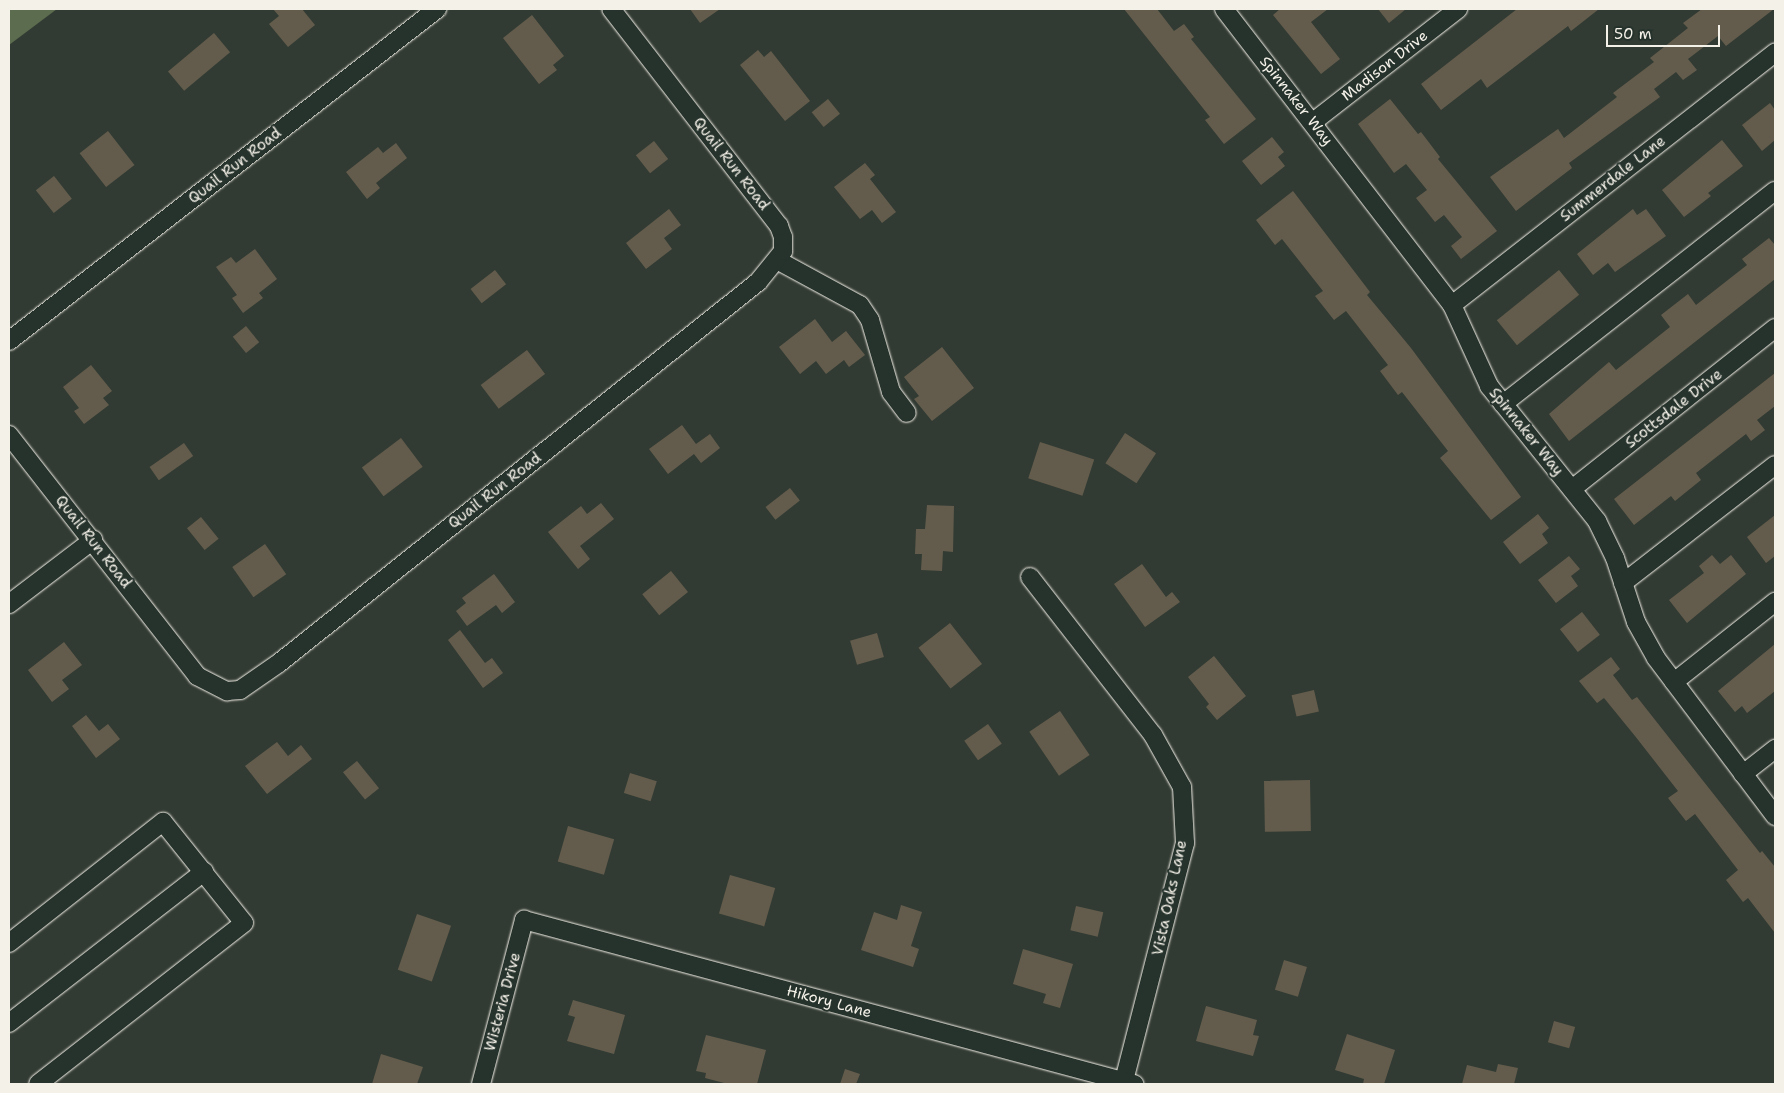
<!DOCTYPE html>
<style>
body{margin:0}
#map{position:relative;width:1784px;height:1093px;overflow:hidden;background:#323b33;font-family:"Shantell Sans",sans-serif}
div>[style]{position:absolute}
.green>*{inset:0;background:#5c6c4e}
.building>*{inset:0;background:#635c4c;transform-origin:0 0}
.roads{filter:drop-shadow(0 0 1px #f4f1e8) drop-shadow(0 0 1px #f4f1e8)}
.minor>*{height:18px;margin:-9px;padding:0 9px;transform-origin:9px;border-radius:9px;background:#26332d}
span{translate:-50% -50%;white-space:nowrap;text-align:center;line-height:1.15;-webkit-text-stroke:4px #26332d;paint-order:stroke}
.street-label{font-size:15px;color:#f4f1e8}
.frame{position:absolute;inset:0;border:10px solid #f4f1e8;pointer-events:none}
.scale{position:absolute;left:1606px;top:25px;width:114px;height:22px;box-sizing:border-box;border:2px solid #f4f1e8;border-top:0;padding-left:6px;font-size:15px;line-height:18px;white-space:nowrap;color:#f4f1e8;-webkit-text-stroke:4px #26332d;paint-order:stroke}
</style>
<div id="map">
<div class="green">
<i style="clip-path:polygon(9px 9px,57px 9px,9px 45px)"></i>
</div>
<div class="building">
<i style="clip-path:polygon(273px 9px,302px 9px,315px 25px,288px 47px,269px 24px,279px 16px)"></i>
<i style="clip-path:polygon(690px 9px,720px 9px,700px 23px)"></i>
<i style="clip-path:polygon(1124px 9px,1157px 9px,1174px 31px,1184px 24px,1194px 37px,1191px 39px,1256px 119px,1224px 144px,1205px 120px,1210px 117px)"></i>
<i style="clip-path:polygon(1280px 9px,1328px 9px,1311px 22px,1340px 59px,1321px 74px,1273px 15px)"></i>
<i style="clip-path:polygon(1378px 9px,1406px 9px,1389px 23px)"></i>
<i style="clip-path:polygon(1517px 9px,1599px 9px,1571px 31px,1568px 26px,1487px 88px,1481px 79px,1441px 110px,1421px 84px)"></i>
<i style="clip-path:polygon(1702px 9px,1774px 9px,1726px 46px,1718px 36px,1688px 59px,1697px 70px,1683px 80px,1676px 72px,1654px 89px,1660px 97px,1569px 163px,1572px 168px,1516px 211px,1490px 177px,1558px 129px,1564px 138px,1617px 97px,1613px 93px,1654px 62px,1650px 58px,1688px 28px,1683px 23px)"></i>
<i style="clip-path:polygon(532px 15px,564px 56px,553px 65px,557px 70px,539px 84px,503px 38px)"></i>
<i style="left:214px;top:33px;width:25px;height:60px;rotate:50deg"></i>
<i style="clip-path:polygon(758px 50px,764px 57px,771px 51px,810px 101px,785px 121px,740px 65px)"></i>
<i style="left:828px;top:99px;width:19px;height:21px;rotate:51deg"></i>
<i style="clip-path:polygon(1390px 99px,1418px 134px,1421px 132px,1440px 157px,1438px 159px,1497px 231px,1461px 259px,1451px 246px,1462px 237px,1444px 215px,1435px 222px,1416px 198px,1427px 190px,1406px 164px,1394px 173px,1358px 124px)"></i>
<i style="clip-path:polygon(1770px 103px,1775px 110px,1775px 140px,1762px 151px,1742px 125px)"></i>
<i style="left:108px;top:131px;width:43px;height:36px;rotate:52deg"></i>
<i style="clip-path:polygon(1272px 137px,1284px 152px,1278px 157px,1285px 166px,1261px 185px,1242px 161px)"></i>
<i style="clip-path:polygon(1722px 140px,1743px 166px,1708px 193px,1711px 196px,1684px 217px,1662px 190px)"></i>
<i style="left:654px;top:141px;width:23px;height:23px;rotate:52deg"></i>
<i style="clip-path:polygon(396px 143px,407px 158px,376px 183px,380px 188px,367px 199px,346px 172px,378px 147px,383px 153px)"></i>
<i style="clip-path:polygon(865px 163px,875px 175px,870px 179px,896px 212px,882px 223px,872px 210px,860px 219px,834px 187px)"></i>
<i style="left:54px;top:176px;width:29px;height:23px;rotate:52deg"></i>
<i style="clip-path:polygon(1293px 191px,1370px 292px,1367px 295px,1411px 348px,1521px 497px,1491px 520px,1440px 458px,1448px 451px,1402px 392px,1398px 395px,1380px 371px,1388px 365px,1346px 311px,1334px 320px,1315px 296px,1323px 291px,1282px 239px,1275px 245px,1256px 220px)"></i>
<i style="clip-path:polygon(669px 209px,681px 225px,664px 238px,672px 249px,646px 269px,626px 243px)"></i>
<i style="clip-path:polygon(1633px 209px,1637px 215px,1646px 209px,1666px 236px,1615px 272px,1608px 263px,1593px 275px,1577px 254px)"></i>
<i style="clip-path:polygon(1769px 238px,1775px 245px,1775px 279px,1569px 441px,1549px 414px,1609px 362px,1616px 370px,1670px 327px,1661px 315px,1688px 294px,1696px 305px,1747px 265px,1742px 259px)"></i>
<i style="clip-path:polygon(255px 249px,277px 279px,259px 293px,263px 298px,243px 313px,232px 298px,237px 295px,216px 267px,231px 257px,236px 263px)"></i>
<i style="left:495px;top:270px;width:18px;height:31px;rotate:52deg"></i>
<i style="left:1559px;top:270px;width:32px;height:80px;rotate:51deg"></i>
<i style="clip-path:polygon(815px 319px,832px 342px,846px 331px,865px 355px,849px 367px,844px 360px,826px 374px,816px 361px,800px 374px,779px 347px)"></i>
<i style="left:246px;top:326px;width:21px;height:17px;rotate:51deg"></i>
<i style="clip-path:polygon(942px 347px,974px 388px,932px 421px,914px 399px,919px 396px,904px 377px)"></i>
<i style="left:527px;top:350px;width:30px;height:58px;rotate:53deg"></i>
<i style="clip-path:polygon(91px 365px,112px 391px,103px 398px,109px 405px,84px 424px,74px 411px,79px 408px,63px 387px)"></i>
<i style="clip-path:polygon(1775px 373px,1775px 406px,1757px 420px,1765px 430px,1751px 441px,1746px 434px,1696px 473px,1701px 480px,1675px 501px,1671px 496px,1634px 525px,1614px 499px)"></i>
<i style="clip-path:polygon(682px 425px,696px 444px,710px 434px,720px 448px,701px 463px,694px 454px,668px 474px,649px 449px)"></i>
<i style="left:1125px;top:433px;width:37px;height:36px;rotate:33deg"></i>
<i style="left:401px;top:438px;width:36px;height:49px;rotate:53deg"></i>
<i style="left:1040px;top:442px;width:57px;height:38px;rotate:18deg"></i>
<i style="left:184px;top:443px;width:16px;height:42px;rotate:55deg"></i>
<i style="left:790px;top:488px;width:16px;height:31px;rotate:52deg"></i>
<i style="clip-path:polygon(601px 503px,614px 519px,580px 546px,590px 559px,578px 569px,548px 532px,581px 506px,587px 514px)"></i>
<i style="clip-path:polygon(927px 505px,954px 506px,953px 552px,943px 551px,942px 571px,921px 570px,922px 554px,915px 554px,916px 529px,925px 529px)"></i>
<i style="clip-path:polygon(1538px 514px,1549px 528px,1542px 534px,1548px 543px,1520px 564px,1503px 542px)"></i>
<i style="clip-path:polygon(1775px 515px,1775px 556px,1766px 563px,1747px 537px)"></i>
<i style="left:201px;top:517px;width:28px;height:18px;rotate:51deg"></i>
<i style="left:265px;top:544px;width:37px;height:40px;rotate:55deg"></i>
<i style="clip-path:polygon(1712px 555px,1720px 564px,1731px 555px,1746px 574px,1687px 623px,1669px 600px,1704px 573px,1699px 566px)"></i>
<i style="clip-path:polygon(1569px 556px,1580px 569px,1571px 576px,1578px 586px,1556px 603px,1538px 580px)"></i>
<i style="clip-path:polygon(1142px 564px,1166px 597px,1172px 592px,1180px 602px,1145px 627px,1114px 584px)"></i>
<i style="left:671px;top:571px;width:27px;height:37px;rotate:51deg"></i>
<i style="clip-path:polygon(494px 574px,515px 602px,502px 613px,496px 605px,467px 626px,456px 611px,466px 603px,462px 598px)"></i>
<i style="left:1582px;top:612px;width:29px;height:28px;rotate:52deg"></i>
<i style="left:950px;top:623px;width:52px;height:40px;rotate:52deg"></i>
<i style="clip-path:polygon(460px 630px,485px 663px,492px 658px,503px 673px,483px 688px,448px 640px)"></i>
<i style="left:877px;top:633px;width:25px;height:28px;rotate:74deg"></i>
<i style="clip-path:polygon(64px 642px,82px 665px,62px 680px,69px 689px,52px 702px,28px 670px)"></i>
<i style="clip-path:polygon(1775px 644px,1775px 691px,1747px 713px,1742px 706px,1735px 712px,1718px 691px)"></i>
<i style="clip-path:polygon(1214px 656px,1246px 696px,1217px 720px,1206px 707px,1209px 704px,1188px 677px)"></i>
<i style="clip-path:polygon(1611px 657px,1620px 669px,1613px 675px,1632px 700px,1637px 697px,1760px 853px,1762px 851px,1775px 867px,1775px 933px,1748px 898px,1743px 902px,1726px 880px,1738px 870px,1695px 814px,1686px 821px,1668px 798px,1678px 791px,1635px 736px,1604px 698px,1597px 703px,1579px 681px)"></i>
<i style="left:1314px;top:690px;width:22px;height:23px;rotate:77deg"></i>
<i style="left:1060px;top:711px;width:53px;height:37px;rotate:56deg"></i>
<i style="clip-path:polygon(86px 715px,99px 731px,108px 724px,120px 739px,96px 758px,72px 726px)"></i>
<i style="left:988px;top:724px;width:24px;height:29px;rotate:55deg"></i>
<i style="clip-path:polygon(277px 742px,288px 756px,301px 745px,312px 759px,267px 794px,245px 766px)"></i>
<i style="left:357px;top:761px;width:35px;height:18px;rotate:51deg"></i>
<i style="left:630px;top:773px;width:28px;height:21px;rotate:17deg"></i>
<i style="left:1310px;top:780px;width:51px;height:46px;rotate:89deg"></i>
<i style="left:568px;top:826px;width:48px;height:37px;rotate:16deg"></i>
<i style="left:730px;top:875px;width:47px;height:40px;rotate:16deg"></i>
<i style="clip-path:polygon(901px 905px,922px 912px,911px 946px,919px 949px,913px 967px,861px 950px,874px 912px,897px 920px)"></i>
<i style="left:1076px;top:906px;width:28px;height:25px;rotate:13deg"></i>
<i style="left:417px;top:914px;width:36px;height:59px;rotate:19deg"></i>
<i style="clip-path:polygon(1023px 949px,1073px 964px,1060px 1008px,1043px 1003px,1046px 994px,1013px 984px)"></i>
<i style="left:1284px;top:960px;width:24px;height:31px;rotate:17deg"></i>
<i style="clip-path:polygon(573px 1000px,625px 1015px,614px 1054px,567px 1041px,575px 1017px,568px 1015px)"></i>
<i style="clip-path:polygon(1206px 1006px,1257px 1020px,1253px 1035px,1259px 1036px,1253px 1056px,1196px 1041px)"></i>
<i style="left:1554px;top:1021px;width:22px;height:22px;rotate:16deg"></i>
<i style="clip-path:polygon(1347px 1034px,1395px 1050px,1384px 1084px,1363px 1084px,1364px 1079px,1335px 1070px)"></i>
<i style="clip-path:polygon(706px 1035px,766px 1050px,757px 1084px,728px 1084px,705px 1078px,706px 1073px,696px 1071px)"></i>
<i style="clip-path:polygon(381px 1054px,423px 1067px,417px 1084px,372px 1084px)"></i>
<i style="clip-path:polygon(1498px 1064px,1518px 1068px,1514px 1084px,1462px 1084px,1467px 1065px,1496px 1072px)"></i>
<i style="clip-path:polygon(845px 1069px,860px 1074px,856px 1084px,840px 1084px)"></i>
</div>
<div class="roads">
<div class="minor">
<i style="left:1224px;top:9px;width:374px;rotate:52.4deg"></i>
<i style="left:1452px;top:305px;width:89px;rotate:65.4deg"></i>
<i style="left:1489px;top:386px;width:173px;rotate:51.3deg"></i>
<i style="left:1597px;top:521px;width:41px;rotate:64.1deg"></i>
<i style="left:1615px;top:558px;width:67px;rotate:71.8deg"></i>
<i style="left:1636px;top:622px;width:41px;rotate:60.9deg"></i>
<i style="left:1656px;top:658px;width:198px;rotate:53deg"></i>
<i style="left:1313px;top:122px;width:184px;rotate:-37.9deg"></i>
<i style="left:777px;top:260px;width:94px;rotate:28.5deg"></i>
<i style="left:860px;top:305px;width:18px;rotate:56deg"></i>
<i style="left:870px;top:320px;width:75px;rotate:73.7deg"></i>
<i style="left:891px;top:392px;width:26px;rotate:53deg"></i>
<i style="left:1452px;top:305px;width:410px;rotate:-38deg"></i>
<i style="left:9px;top:341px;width:542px;rotate:-37.8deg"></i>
<i style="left:1503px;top:404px;width:345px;rotate:-38.1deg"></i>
<i style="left:9px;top:435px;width:306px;rotate:52deg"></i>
<i style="left:197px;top:676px;width:34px;rotate:27deg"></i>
<i style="left:227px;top:691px;width:13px;rotate:-4deg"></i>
<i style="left:240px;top:690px;width:47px;rotate:-34.7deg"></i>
<i style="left:279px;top:663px;width:612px;rotate:-38.5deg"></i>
<i style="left:758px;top:282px;width:40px;rotate:-51deg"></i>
<i style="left:783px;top:251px;width:14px;rotate:-90deg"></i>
<i style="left:783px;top:237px;width:12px;rotate:-110deg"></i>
<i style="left:779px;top:226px;width:274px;rotate:-127.7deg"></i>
<i style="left:1572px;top:489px;width:259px;rotate:-38.4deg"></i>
<i style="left:1030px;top:577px;width:200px;rotate:52.1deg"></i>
<i style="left:1153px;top:735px;width:60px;rotate:60.9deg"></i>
<i style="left:1182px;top:787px;width:56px;rotate:86.9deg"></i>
<i style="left:1185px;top:843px;width:249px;rotate:104.4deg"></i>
<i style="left:1623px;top:583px;width:192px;rotate:-37.8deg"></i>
<i style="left:9px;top:604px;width:106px;rotate:-37.3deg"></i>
<i style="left:1674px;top:682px;width:129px;rotate:-38.4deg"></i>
<i style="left:1743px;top:774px;width:41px;rotate:-38deg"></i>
<i style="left:9px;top:943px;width:196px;rotate:-38.2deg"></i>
<i style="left:163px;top:822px;width:129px;rotate:51.3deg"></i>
<i style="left:244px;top:923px;width:261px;rotate:142deg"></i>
<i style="left:9px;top:1023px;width:247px;rotate:-37.8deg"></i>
<i style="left:481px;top:1084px;width:170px;rotate:-75.3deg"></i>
<i style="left:524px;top:920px;width:632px;rotate:15.05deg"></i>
</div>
</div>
<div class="street-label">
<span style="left:1385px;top:66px;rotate:-38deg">Madison Drive</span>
<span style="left:1296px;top:101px;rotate:52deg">Spinnaker Way</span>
<span style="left:731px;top:164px;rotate:52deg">Quail Run Road</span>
<span style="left:235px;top:166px;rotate:-38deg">Quail Run Road</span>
<span style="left:1613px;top:179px;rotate:-38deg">Summerdale Lane</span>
<span style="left:1674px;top:409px;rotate:-38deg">Scottsdale Drive</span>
<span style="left:1526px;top:432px;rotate:51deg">Spinnaker Way</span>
<span style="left:495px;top:491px;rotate:-38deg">Quail Run Road</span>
<span style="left:93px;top:542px;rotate:52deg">Quail Run Road</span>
<span style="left:1170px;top:898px;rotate:-78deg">Vista Oaks Lane</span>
<span style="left:503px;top:1002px;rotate:-75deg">Wisteria Drive</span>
<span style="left:829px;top:1002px;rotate:15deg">Hikory Lane</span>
</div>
<div class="frame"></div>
<div class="scale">50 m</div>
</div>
